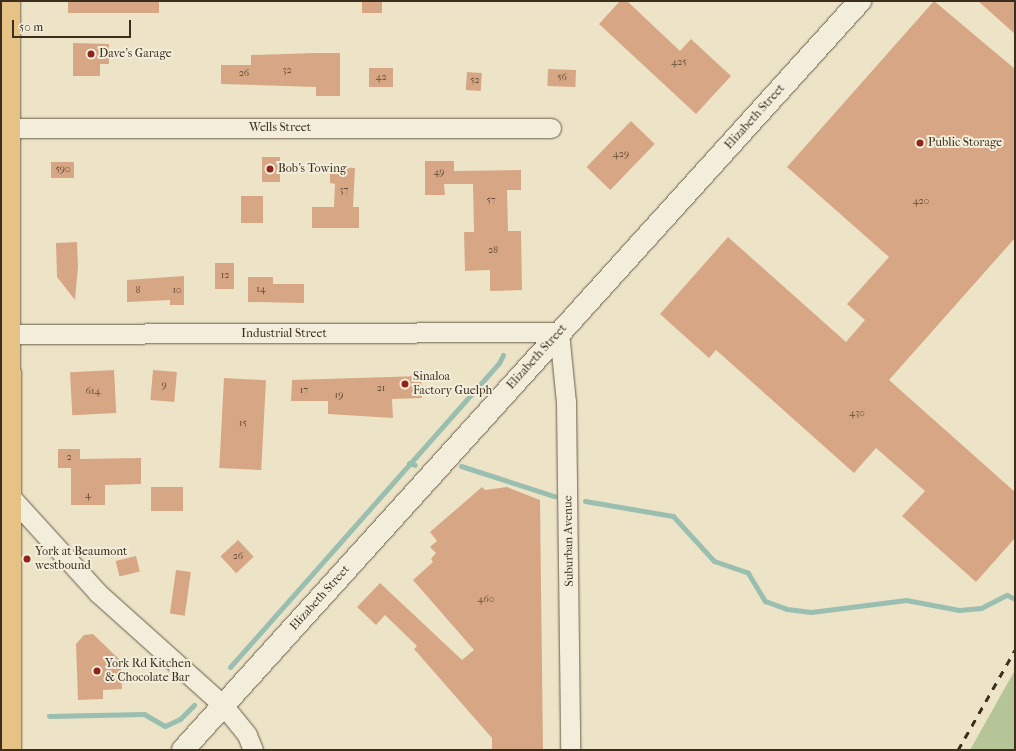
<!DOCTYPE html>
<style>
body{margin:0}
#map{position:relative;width:1016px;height:751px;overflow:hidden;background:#ede4c7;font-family:"IM FELL French Canon",serif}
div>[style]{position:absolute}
.green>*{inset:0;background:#b5c598}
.stream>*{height:5px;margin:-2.5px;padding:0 2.5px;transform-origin:2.5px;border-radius:2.5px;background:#9abfb1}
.building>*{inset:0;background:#d7a785;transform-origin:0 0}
.roads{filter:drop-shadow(0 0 1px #685c48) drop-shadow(0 0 1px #685c48)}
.street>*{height:19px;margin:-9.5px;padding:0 9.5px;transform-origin:9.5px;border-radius:9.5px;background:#f3eddb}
.secondary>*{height:22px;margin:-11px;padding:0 11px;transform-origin:11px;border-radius:11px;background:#f3eddb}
.primary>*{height:22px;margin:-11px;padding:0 11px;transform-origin:11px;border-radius:11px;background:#e6c284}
.rail>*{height:3px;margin-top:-1.5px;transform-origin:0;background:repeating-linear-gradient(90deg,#3b2e1d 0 7px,transparent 0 14px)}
.dots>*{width:11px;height:11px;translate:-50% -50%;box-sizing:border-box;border:2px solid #f3eddb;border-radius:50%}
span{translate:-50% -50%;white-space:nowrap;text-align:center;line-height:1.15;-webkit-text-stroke:4px #f3eddb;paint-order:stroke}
.number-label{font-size:10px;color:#624c37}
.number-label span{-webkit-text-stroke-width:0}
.poi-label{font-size:12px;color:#3b2e1d}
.left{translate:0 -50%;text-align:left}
.street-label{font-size:12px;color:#3b2e1d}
.frame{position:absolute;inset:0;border:2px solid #3b2e1d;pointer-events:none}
.scale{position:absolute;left:12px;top:20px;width:119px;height:18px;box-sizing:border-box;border:2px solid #3b2e1d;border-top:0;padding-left:5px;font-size:12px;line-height:14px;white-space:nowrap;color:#3b2e1d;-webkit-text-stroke:3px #f3eddb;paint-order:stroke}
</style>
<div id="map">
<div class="green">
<i style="clip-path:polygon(1015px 670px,1015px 750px,970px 750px)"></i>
</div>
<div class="stream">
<i style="left:409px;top:463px;width:6px;rotate:18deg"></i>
<i style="left:461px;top:466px;width:98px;rotate:17.9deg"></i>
<i style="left:585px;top:501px;width:89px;rotate:9.7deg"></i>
<i style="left:673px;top:516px;width:61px;rotate:47.7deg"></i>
<i style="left:714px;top:561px;width:36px;rotate:19deg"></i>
<i style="left:748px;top:573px;width:33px;rotate:59deg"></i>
<i style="left:765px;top:601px;width:23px;rotate:20deg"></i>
<i style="left:787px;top:609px;width:24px;rotate:7deg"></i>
<i style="left:811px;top:612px;width:96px;rotate:-7.2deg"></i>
<i style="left:906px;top:600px;width:54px;rotate:10.7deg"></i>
<i style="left:959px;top:610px;width:22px;rotate:-5deg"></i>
<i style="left:981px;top:608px;width:29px;rotate:-27deg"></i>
<i style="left:1007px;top:595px;width:9px;rotate:27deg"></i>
<i style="left:230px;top:667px;width:406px;rotate:-48.5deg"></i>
<i style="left:499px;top:363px;width:9px;rotate:-63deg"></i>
<i style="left:49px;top:716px;width:95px;rotate:-1.2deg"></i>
<i style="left:144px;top:714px;width:24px;rotate:30deg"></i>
<i style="left:165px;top:726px;width:17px;rotate:-25deg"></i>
<i style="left:180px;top:719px;width:20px;rotate:-45deg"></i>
</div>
<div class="building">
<i style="left:68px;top:1px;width:91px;height:12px"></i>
<i style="left:362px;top:1px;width:20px;height:12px"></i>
<i style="clip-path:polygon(620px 1px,627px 1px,680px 51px,691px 39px,731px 76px,696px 114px,599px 24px)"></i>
<i style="clip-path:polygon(934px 1px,1015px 69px,1015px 238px,889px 380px,1015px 492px,1015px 538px,976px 582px,902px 516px,925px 491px,876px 448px,854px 473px,716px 350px,709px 358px,660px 314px,728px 237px,846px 342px,865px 320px,847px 304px,889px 257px,787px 167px)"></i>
<i style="clip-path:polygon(978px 1px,1015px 1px,1015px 34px)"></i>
<i style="clip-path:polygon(73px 43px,109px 44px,109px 64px,100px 64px,100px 76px,73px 76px)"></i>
<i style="clip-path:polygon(316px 53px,340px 53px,340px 96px,316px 96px,316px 87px,221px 84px,221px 65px,251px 65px,251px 55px)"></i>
<i style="left:369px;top:68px;width:24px;height:19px"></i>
<i style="left:548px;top:69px;width:28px;height:17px;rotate:2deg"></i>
<i style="left:467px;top:72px;width:15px;height:18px;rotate:4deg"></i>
<i style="left:631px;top:121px;width:33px;height:64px;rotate:44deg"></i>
<i style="left:262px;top:157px;width:18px;height:25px"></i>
<i style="clip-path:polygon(425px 161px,454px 161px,454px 171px,521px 170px,521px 190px,507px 190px,508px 231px,521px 231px,522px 290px,490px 291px,490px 270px,465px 271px,464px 232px,474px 232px,473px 184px,444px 184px,445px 195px,425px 195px)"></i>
<i style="left:51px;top:162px;width:23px;height:16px"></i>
<i style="clip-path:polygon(330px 167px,355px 168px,353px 207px,359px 207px,359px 228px,312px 228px,312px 207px,334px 207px,335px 184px,330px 183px)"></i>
<i style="left:241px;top:196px;width:22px;height:27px"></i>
<i style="clip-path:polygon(77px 242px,78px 267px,75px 300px,57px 277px,56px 243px)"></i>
<i style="left:215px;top:263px;width:19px;height:26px"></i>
<i style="clip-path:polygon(184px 276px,184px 305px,170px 305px,170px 300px,127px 302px,127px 280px)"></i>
<i style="clip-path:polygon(248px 277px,273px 277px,273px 284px,304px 284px,304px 303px,248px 302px)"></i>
<i style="left:114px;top:370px;width:43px;height:44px;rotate:87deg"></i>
<i style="left:153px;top:370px;width:24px;height:30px;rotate:5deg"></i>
<i style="clip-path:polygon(421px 376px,422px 398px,392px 399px,393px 418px,328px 414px,328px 401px,291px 401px,292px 380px)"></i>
<i style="left:224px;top:378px;width:42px;height:90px;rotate:3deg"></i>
<i style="clip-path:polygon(58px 449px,80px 449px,80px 459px,141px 458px,141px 484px,105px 485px,105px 505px,71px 505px,71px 468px,58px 468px)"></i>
<i style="left:151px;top:487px;width:32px;height:24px"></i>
<i style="clip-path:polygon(482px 487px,485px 490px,507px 487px,540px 500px,543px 750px,492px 750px,492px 738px,414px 649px,417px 646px,385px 615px,376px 625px,357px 607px,380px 583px,462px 660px,474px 650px,413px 580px,433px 562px,431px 559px,436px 553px,430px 547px,437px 541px,430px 532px)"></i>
<i style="left:238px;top:540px;width:23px;height:24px;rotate:47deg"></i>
<i style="left:136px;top:556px;width:16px;height:21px;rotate:76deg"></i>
<i style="left:176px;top:570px;width:15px;height:44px;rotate:8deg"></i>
<i style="clip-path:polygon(93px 634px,121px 661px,122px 689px,103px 690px,103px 699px,78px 700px,76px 644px,84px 635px)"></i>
</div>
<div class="roads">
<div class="street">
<i style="left:10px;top:128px;width:541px"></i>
<i style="left:9px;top:334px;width:550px;rotate:-0.21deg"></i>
<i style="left:559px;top:332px;width:70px;rotate:84.3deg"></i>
<i style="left:566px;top:402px;width:348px;rotate:89.3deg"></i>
<i style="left:8px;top:494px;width:134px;rotate:47.7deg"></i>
<i style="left:98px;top:593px;width:168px;rotate:41.9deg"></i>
<i style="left:223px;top:705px;width:38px;rotate:51deg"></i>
<i style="left:247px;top:735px;width:16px;rotate:68deg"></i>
</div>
<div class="secondary">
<i style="left:183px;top:750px;width:1010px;rotate:-47.89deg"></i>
</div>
<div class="primary">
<i style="left:9px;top:1px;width:749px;rotate:89.92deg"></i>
</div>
</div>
<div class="rail">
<i style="left:958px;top:750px;width:115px;rotate:-60.3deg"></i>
</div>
<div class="dots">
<i style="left:91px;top:54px;background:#8f2418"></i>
<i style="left:920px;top:143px;background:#8f2418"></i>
<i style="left:270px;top:169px;background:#8f2418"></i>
<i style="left:405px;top:384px;background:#8f2418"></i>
<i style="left:27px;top:559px;background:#8f2418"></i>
<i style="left:97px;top:671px;background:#8f2418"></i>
</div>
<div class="number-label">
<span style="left:679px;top:63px">425</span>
<span style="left:287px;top:71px">32</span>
<span style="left:244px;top:74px">26</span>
<span style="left:381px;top:78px">42</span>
<span style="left:562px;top:78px">56</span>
<span style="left:475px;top:81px">52</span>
<span style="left:621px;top:155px">429</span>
<span style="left:63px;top:170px">590</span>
<span style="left:439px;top:173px">49</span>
<span style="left:344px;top:191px">37</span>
<span style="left:491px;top:201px">57</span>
<span style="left:921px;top:202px">420</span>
<span style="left:493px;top:251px">28</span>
<span style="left:225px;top:276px">12</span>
<span style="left:261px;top:290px">14</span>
<span style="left:138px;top:291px">8</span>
<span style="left:177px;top:291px">10</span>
<span style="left:164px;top:386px">9</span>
<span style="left:381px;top:389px">21</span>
<span style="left:304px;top:391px">17</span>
<span style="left:93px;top:392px">614</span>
<span style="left:339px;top:396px">19</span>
<span style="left:857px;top:414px">430</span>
<span style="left:243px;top:424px">15</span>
<span style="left:69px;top:458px">2</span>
<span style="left:88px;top:496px">4</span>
<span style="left:238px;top:557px">26</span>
<span style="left:486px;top:600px">460</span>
</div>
<div class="poi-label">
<span class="left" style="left:99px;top:54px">Dave's Garage</span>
<span class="left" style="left:928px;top:143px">Public Storage</span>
<span class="left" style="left:278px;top:169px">Bob's Towing</span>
<span class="left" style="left:413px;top:384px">Sinaloa<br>Factory Guelph</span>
<span class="left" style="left:35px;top:559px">York at Beaumont<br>westbound</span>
<span class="left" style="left:105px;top:671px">York Rd Kitchen<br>&amp; Chocolate Bar</span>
</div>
<div class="street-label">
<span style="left:755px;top:117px;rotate:-48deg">Elizabeth Street</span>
<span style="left:280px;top:128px">Wells Street</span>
<span style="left:284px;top:334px">Industrial Street</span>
<span style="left:537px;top:357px;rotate:-48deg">Elizabeth Street</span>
<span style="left:569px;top:541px;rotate:-91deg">Suburban Avenue</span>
<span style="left:320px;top:598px;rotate:-48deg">Elizabeth Street</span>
</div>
<div class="frame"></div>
<div class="scale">50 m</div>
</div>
